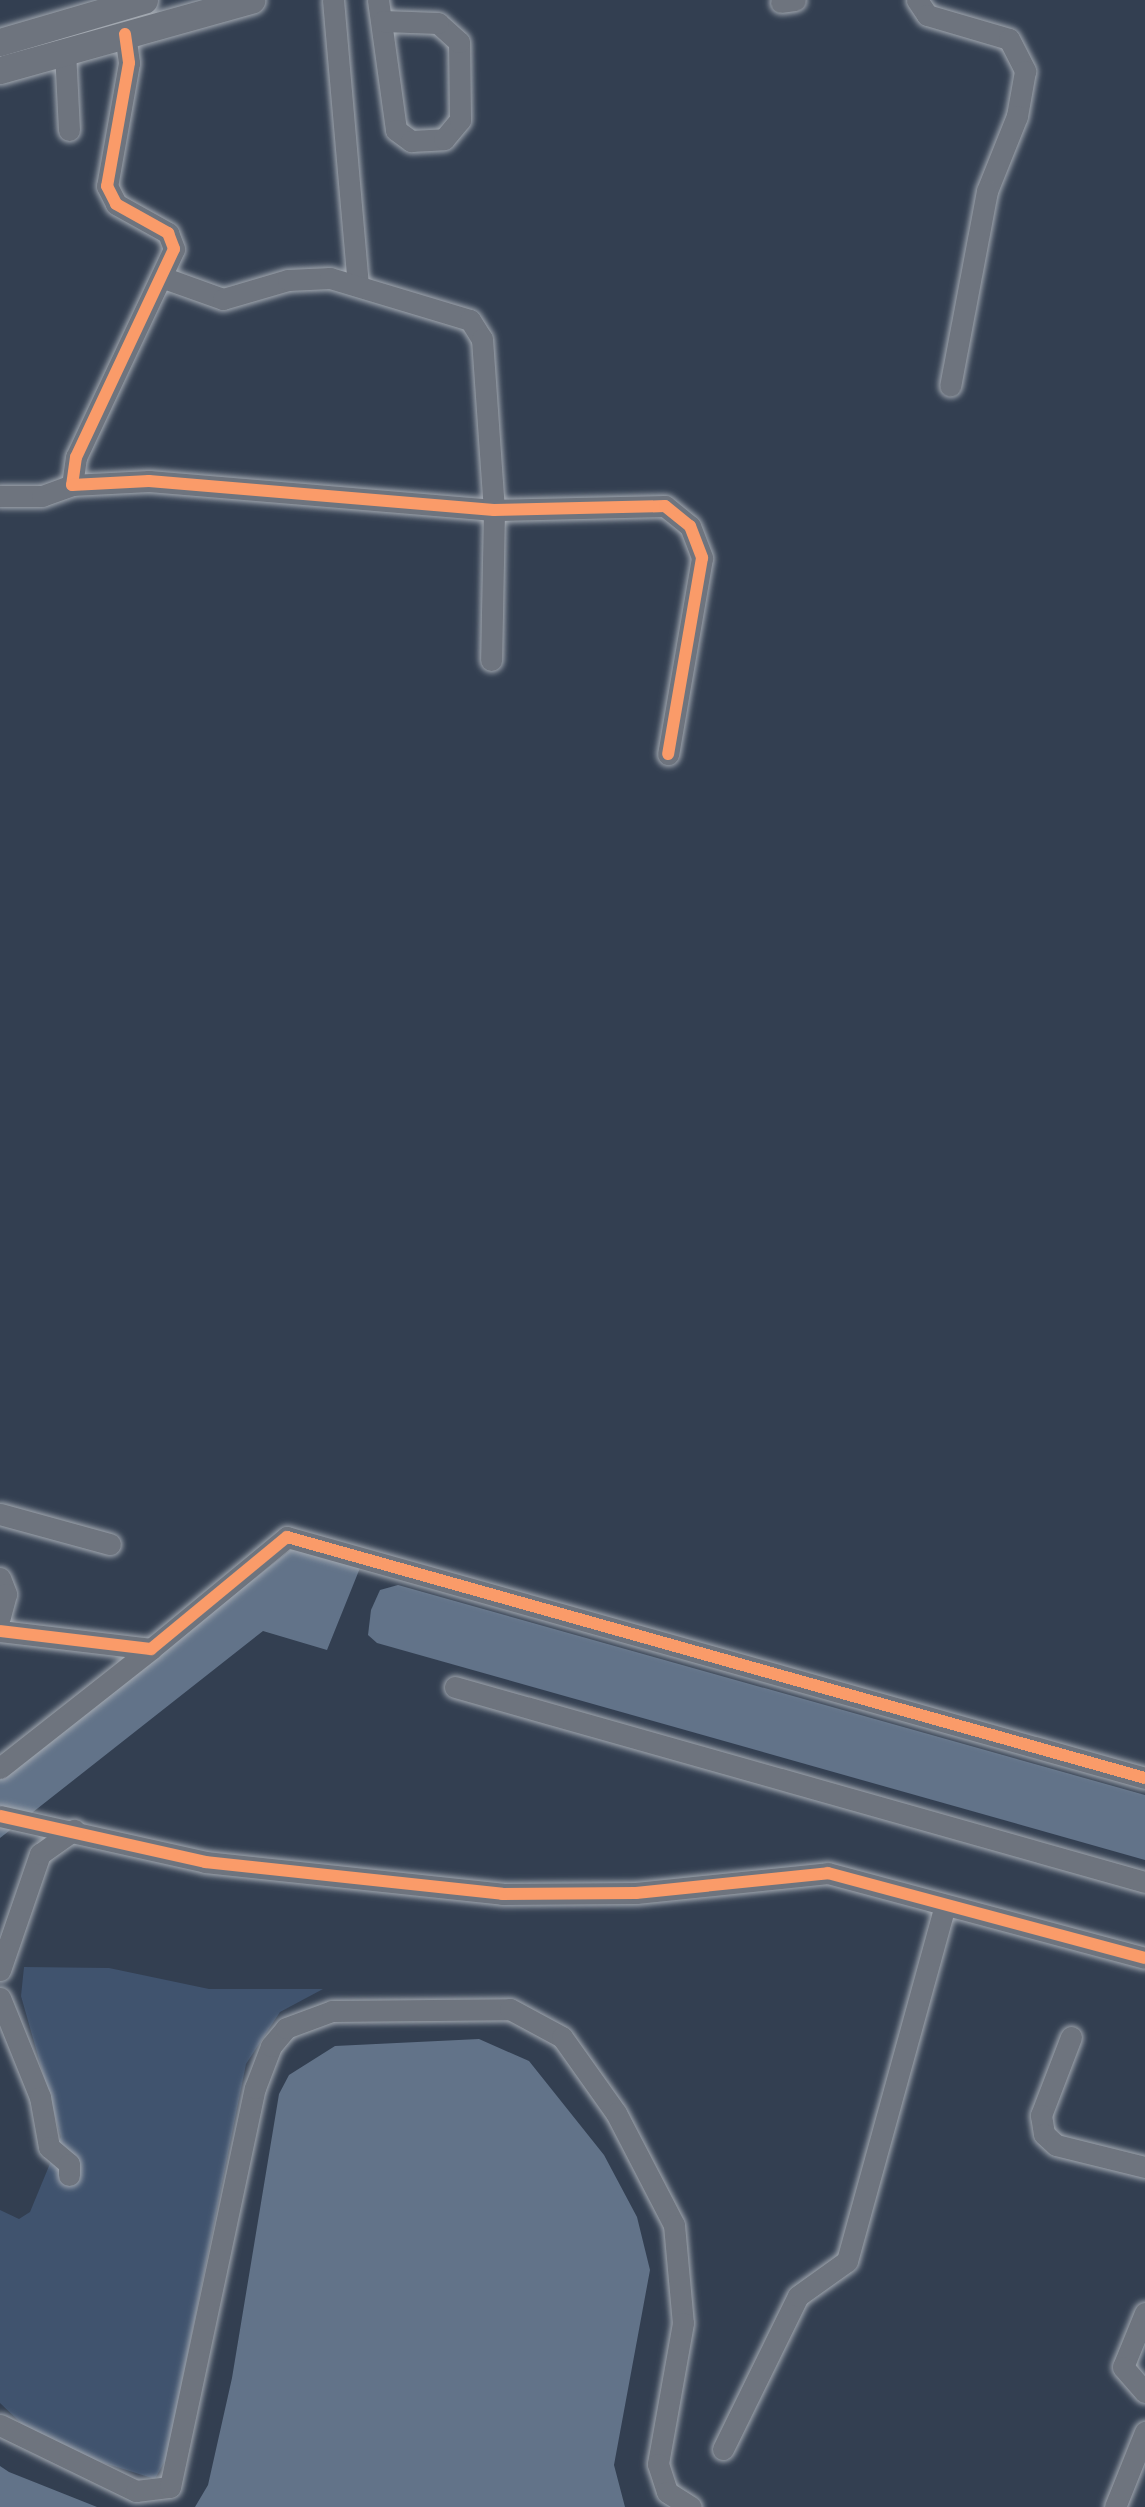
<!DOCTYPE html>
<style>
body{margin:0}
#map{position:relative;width:1145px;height:2507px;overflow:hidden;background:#333f51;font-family:"Architects Daughter",sans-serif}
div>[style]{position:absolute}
.green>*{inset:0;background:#40536e}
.water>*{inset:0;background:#627389}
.roads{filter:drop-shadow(0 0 3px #a3a9b1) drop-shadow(0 0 3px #a3a9b1)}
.minor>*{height:21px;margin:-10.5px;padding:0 10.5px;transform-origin:10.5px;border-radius:10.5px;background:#6e747e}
.major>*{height:27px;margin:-13.5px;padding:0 13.5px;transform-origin:13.5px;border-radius:13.5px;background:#6e747e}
.cycleway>*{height:12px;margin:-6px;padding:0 6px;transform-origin:6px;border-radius:6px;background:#fa9b69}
span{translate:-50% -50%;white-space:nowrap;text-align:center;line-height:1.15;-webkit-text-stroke:9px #1d3557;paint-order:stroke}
</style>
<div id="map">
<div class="green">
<i style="clip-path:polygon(24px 1967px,109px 1968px,209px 1989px,323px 1989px,280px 2012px,246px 2064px,167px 2457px,155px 2479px,88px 2458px,23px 2425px,0 2403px,0 2210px,19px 2219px,30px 2212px,61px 2137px,21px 1996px)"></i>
</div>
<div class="water">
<i style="clip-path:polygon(297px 1545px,362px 1563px,327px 1650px,263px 1631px,0 1838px,0 1779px)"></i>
<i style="clip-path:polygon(398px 1585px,1145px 1795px,1145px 1860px,377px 1643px,368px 1635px,371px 1610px,380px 1590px)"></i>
<i style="clip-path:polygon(479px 2039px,529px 2061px,604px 2155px,637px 2217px,650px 2270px,614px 2465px,625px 2507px,195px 2507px,208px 2485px,232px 2378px,279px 2094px,289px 2075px,335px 2046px)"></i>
<i style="clip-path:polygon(0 2466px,9px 2472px,97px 2507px,0 2507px)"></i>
</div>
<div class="roads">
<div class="minor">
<i style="left:333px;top:0;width:284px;rotate:85deg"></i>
<i style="left:378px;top:0;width:131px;rotate:82.1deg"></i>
<i style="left:396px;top:130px;width:19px;rotate:36deg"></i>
<i style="left:411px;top:141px;width:33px;rotate:-3deg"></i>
<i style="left:444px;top:139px;width:25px;rotate:-50deg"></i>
<i style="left:460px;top:120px;width:78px;rotate:-90.7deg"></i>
<i style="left:459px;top:42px;width:28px;rotate:-138deg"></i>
<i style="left:438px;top:23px;width:55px;rotate:-177.9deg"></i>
<i style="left:917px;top:0;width:18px;rotate:56deg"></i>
<i style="left:927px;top:15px;width:85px;rotate:16.3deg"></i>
<i style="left:1009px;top:39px;width:36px;rotate:63deg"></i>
<i style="left:1025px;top:71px;width:46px;rotate:100.1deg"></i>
<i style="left:1017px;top:116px;width:81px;rotate:111.8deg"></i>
<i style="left:987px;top:191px;width:198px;rotate:100.7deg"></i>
<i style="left:781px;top:2px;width:14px;rotate:-8deg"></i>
<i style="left:125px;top:34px;width:29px;rotate:82deg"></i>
<i style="left:129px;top:63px;width:125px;rotate:100.1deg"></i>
<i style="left:107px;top:186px;width:20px;rotate:63deg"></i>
<i style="left:116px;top:204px;width:60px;rotate:29.1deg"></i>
<i style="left:168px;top:233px;width:17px;rotate:69deg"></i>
<i style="left:174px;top:249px;width:230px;rotate:115.2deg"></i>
<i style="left:76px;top:457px;width:28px;rotate:98deg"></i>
<i style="left:72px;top:485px;width:77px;rotate:-3deg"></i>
<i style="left:149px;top:481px;width:346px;rotate:4.8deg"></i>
<i style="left:494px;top:510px;width:171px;rotate:-1.3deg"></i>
<i style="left:665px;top:506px;width:32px;rotate:39deg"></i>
<i style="left:690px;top:526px;width:34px;rotate:69deg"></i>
<i style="left:702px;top:558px;width:199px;rotate:99.8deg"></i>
<i style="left:65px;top:51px;width:79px;rotate:87.1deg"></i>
<i style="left:167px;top:279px;width:59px;rotate:19.7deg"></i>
<i style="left:223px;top:299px;width:68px;rotate:-16.3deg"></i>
<i style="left:288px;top:280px;width:42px;rotate:-2.7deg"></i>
<i style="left:330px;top:278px;width:146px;rotate:16.7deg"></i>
<i style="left:470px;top:320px;width:22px;rotate:58deg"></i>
<i style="left:482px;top:339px;width:171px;rotate:86deg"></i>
<i style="left:494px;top:510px;width:150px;rotate:91.1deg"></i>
<i style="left:0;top:496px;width:42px"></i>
<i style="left:42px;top:496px;width:32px;rotate:-20deg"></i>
<i style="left:0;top:1514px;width:114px;rotate:15.3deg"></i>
<i style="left:0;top:1578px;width:17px;rotate:69deg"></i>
<i style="left:6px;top:1594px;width:24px;rotate:105deg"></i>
<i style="left:0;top:1631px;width:152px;rotate:6.8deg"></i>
<i style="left:151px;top:1649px;width:176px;rotate:-39.5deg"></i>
<i style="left:287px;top:1537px;width:891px;rotate:15.69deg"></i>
<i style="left:455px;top:1687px;width:717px;rotate:15.78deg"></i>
<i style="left:0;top:1768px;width:192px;rotate:-38.2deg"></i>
<i style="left:0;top:1816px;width:210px;rotate:12.6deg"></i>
<i style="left:205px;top:1862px;width:299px;rotate:6.1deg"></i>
<i style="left:502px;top:1894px;width:134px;rotate:-0.4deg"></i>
<i style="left:636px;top:1893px;width:193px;rotate:-5.9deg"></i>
<i style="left:828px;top:1873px;width:328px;rotate:15deg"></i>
<i style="left:0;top:1970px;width:123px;rotate:-71deg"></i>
<i style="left:40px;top:1854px;width:42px;rotate:-35.2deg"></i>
<i style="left:0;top:1998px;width:107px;rotate:68deg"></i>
<i style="left:40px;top:2097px;width:51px;rotate:79.8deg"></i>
<i style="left:49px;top:2147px;width:26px;rotate:40deg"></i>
<i style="left:69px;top:2164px;width:11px;rotate:90deg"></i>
<i style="left:1071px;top:2037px;width:84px;rotate:111deg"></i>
<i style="left:1041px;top:2115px;width:19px;rotate:81deg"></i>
<i style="left:1044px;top:2134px;width:16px;rotate:43deg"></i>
<i style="left:1056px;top:2145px;width:92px;rotate:13.9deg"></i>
<i style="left:1145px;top:2313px;width:58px;rotate:112.2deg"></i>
<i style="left:1123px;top:2367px;width:33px;rotate:49deg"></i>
<i style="left:0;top:2425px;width:151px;rotate:25.9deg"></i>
<i style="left:136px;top:2491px;width:34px;rotate:-7deg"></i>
<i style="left:170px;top:2487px;width:408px;rotate:-78deg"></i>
<i style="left:255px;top:2088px;width:45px;rotate:-69.1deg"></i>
<i style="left:271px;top:2046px;width:23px;rotate:-50deg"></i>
<i style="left:286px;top:2028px;width:49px;rotate:-20.3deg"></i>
<i style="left:332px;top:2011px;width:178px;rotate:-0.6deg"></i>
<i style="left:510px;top:2009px;width:59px;rotate:28.3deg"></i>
<i style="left:562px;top:2037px;width:93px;rotate:54.6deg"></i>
<i style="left:616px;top:2113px;width:126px;rotate:62.6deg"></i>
<i style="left:674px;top:2225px;width:98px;rotate:84.8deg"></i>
<i style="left:683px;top:2323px;width:143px;rotate:100.1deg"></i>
<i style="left:658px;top:2464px;width:29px;rotate:72deg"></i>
<i style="left:667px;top:2492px;width:28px;rotate:32deg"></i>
<i style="left:723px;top:2449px;width:170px;rotate:-63.9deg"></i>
<i style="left:798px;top:2296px;width:60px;rotate:-35.5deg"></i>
<i style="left:847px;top:2261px;width:369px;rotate:-74.6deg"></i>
<i style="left:1115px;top:2507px;width:81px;rotate:-68.2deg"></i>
</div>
<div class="major">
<i style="left:0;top:42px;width:150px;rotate:-16.3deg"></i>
<i style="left:0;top:70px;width:261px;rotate:-15.6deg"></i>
</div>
</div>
<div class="cycleway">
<i style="left:125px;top:34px;width:29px;rotate:82deg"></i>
<i style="left:129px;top:63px;width:125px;rotate:100.1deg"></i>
<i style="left:107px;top:186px;width:20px;rotate:63deg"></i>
<i style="left:116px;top:204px;width:60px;rotate:29.1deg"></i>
<i style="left:168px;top:233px;width:17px;rotate:69deg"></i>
<i style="left:174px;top:249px;width:230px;rotate:115.2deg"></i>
<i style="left:76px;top:457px;width:28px;rotate:98deg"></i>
<i style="left:72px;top:485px;width:77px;rotate:-3deg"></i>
<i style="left:149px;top:481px;width:346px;rotate:4.8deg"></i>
<i style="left:494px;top:510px;width:171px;rotate:-1.3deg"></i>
<i style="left:665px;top:506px;width:32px;rotate:39deg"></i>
<i style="left:690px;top:526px;width:34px;rotate:69deg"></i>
<i style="left:702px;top:558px;width:199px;rotate:99.8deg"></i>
<i style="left:0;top:1631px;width:152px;rotate:6.8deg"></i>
<i style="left:151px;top:1649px;width:176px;rotate:-39.5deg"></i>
<i style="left:287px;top:1537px;width:891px;rotate:15.69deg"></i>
<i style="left:0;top:1816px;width:210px;rotate:12.6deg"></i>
<i style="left:205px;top:1862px;width:299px;rotate:6.1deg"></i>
<i style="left:502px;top:1894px;width:134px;rotate:-0.4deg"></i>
<i style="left:636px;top:1893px;width:193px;rotate:-5.9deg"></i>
<i style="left:828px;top:1873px;width:328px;rotate:15deg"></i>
</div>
</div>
